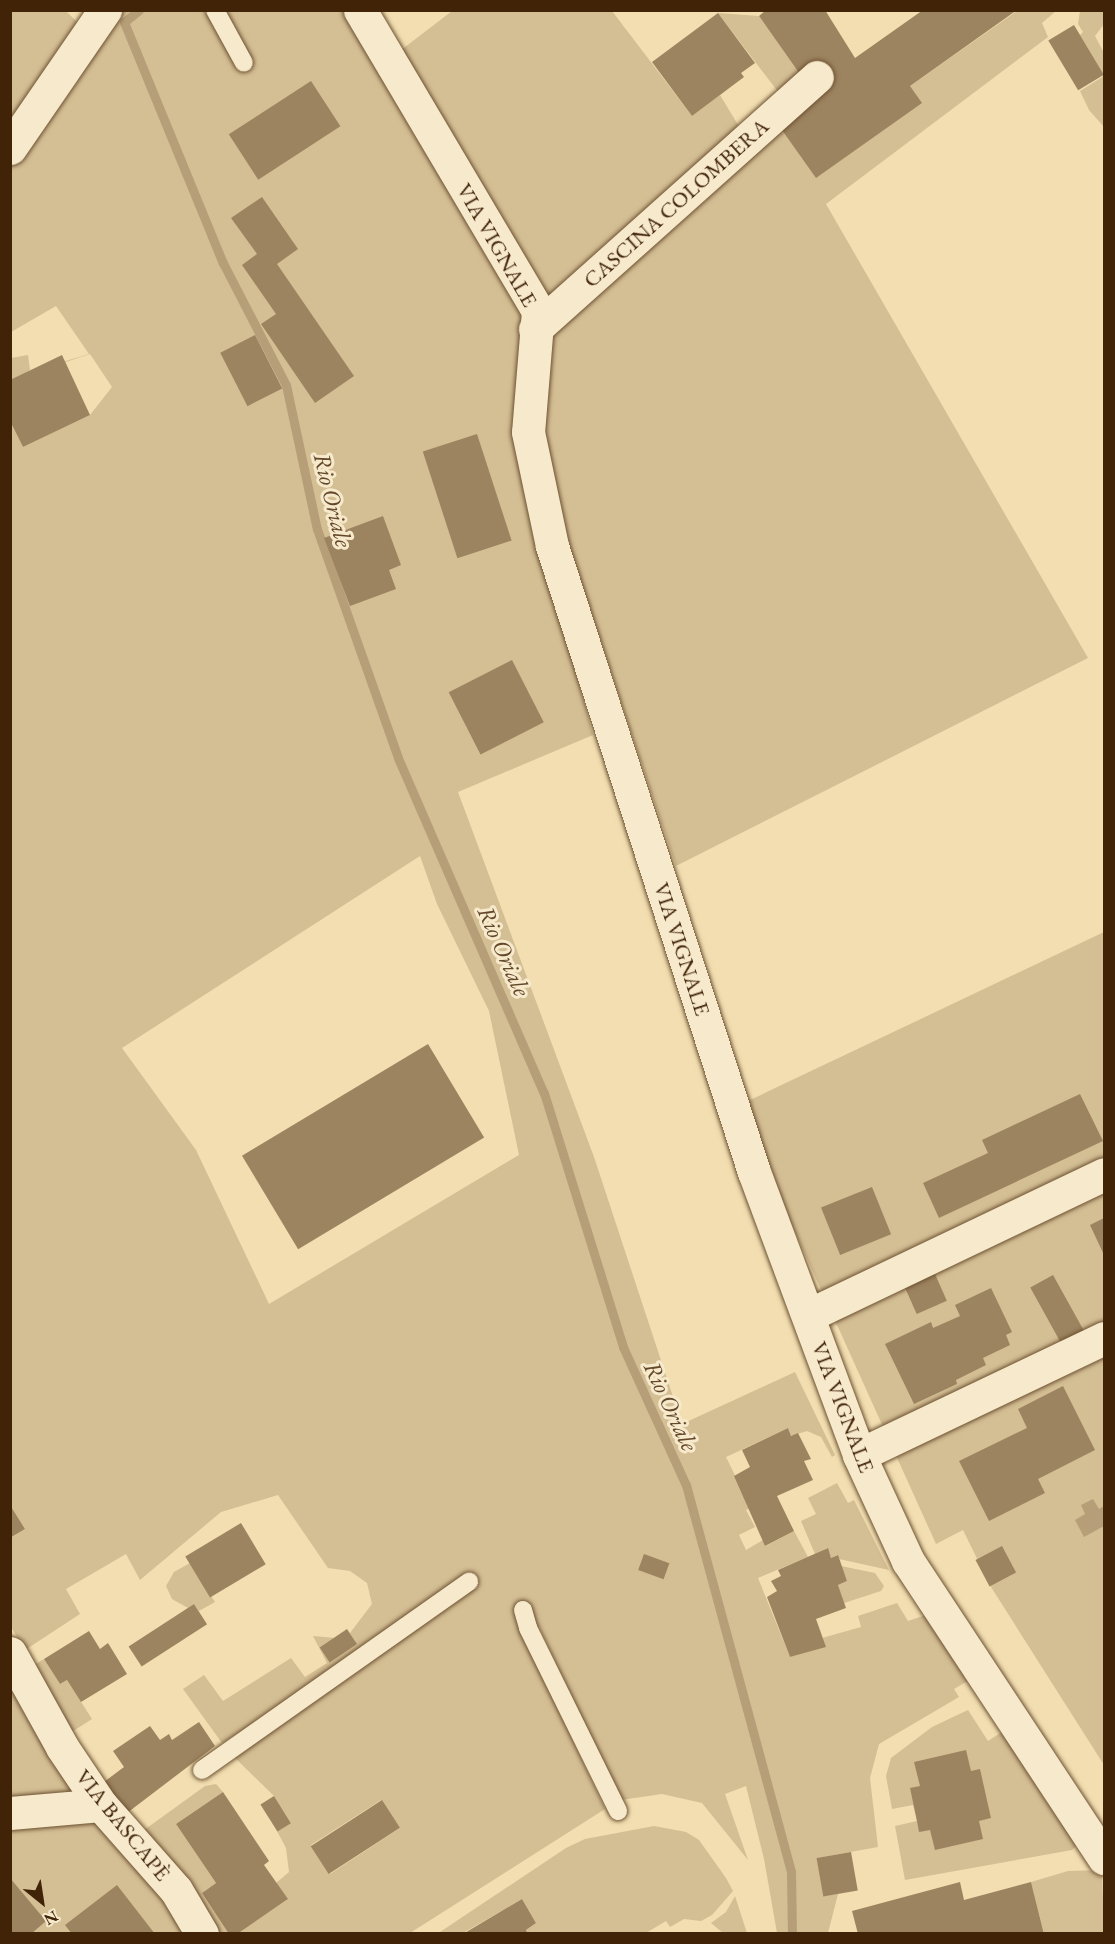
<!DOCTYPE html>
<meta charset="utf-8">
<style>
body{margin:0}
#map{position:relative;width:1115px;height:1944px;overflow:hidden;background:#f2deb1;font-family:"EB Garamond",serif}
div>[style]{position:absolute}
.green>*{inset:0;background:#d4be94}
.water>*{inset:0;background:#b69e78}
.stream>*{height:9px;margin:-4.5px;padding:0 4.5px;transform-origin:4.5px;border-radius:4.5px;background:#b69e78}
.building>*{inset:0;background:#9d8460;transform-origin:0 0}
.roads{filter:drop-shadow(0 0 2px #6d5232) drop-shadow(0 0 2px #6d5232)}
.service>*{height:18px;margin:-9px;padding:0 9px;transform-origin:9px;border-radius:9px;background:#f7eacc}
.minor>*{height:33px;margin:-16.5px;padding:0 16.5px;transform-origin:16.5px;border-radius:16.5px;background:#f7eacc}
span{translate:-50% -50%;white-space:nowrap;text-align:center;line-height:1.15;-webkit-text-stroke:6px #f7eacc;paint-order:stroke}
.street-label{font-size:22px;color:#412308}
.water-label{font-size:24px;color:#64482a;font-style:italic}
.frame{position:absolute;inset:0;border:12px solid #412308;pointer-events:none}
.north{position:absolute;left:12px;top:1872px;width:60px;height:60px;-webkit-text-stroke:4px #f7eacc;paint-order:stroke;rotate:150deg;font-size:16px;font-weight:700;line-height:24px;text-align:center;color:#412308}
.north::after{content:'';display:block;margin:auto;width:21px;height:27px;background:#412308;clip-path:polygon(50% 0,100% 100%,50% 72%,0 100%)}
</style>
<div id="map">
<div class="green">
<i style="clip-path:polygon(evenodd,124px 10px,348px 11px,526px 310px,556px 600px,593px 735px,458px 792px,594px 1157px,682px 1424px,795px 1372px,835px 1455px,832px 1457px,821px 1437px,807px 1431px,791px 1436px,788px 1428px,726px 1457px,751px 1508px,746px 1510px,755px 1527px,739px 1535px,746px 1550px,763px 1540px,766px 1546px,794px 1531px,808px 1557px,758px 1578px,790px 1657px,825px 1647px,822px 1638px,861px 1627px,858px 1616px,897px 1603px,908px 1621px,929px 1614px,971px 1679px,954px 1689px,959px 1697px,879px 1744px,870px 1778px,878px 1847px,817px 1858px,824px 1896px,838px 1894px,828px 1933px,777px 1933px,764px 1859px,746px 1786px,725px 1794px,748px 1860px,702px 1803px,662px 1794px,621px 1800px,539px 1627px,524px 1637px,605px 1809px,410px 1933px,237px 1933px,287px 1900px,276px 1883px,289px 1872px,286px 1848px,277px 1831px,291px 1823px,274px 1796px,231px 1754px,312px 1689px,222px 1743px,183px 1689px,204px 1675px,223px 1701px,291px 1658px,305px 1677px,327px 1663px,313px 1636px,335px 1638px,320px 1648px,330px 1662px,357px 1644px,350px 1633px,372px 1604px,367px 1583px,350px 1571px,328px 1568px,278px 1495px,221px 1512px,140px 1580px,126px 1554px,66px 1589px,80px 1614px,25px 1650px,11px 1627px,11px 1538px,25px 1529px,10px 1505px,10px 421px,23px 447px,90px 415px,112px 387px,90px 354px,11px 380px,11px 358px,28px 355px,30px 370px,26px 373px,89px 354px,56px 306px,11px 332px,10px 167px,113px 19px,124px 10px,420px 856px,437px 904px,489px 1011px,519px 1155px,269px 1304px,196px 1150px,122px 1048px,420px 856px,124px 10px,381px 1800px,400px 1828px,330px 1874px,311px 1845px,381px 1800px)"></i>
<i style="clip-path:polygon(11px 11px,66px 11px,79px 24px,11px 135px)"></i>
<i style="clip-path:polygon(452px 11px,612px 11px,692px 116px,720px 95px,743px 133px,551px 304px,392px 57px)"></i>
<i style="clip-path:polygon(1017px 11px,1056px 11px,1042px 23px,1048px 37px,826px 204px,1088px 658px,676px 866px,546px 476px,540px 425px,547px 332px,781px 128px,910px 86px)"></i>
<i style="clip-path:polygon(1080px 11px,1104px 11px,1104px 24px,1095px 36px,1104px 53px,1104px 75px,1080px 35px,1083px 32px,1078px 24px)"></i>
<i style="clip-path:polygon(718px 13px,759px 16px,802px 76px,782px 97px)"></i>
<i style="clip-path:polygon(1104px 76px,1104px 127px,1089px 110px,1080px 91px)"></i>
<i style="clip-path:polygon(1104px 932px,1104px 1765px,991px 1587px,963px 1530px,936px 1544px,781px 1201px,748px 1101px)"></i>
<i style="clip-path:polygon(837px 1483px,848px 1503px,854px 1500px,889px 1570px,839px 1559px,837px 1555px,831px 1558px,827px 1548px,815px 1554px,801px 1521px,816px 1514px,808px 1498px)"></i>
<i style="clip-path:polygon(190px 1563px,215px 1602px,199px 1611px,194px 1604px,188px 1608px,172px 1599px,166px 1586px,174px 1572px)"></i>
<i style="clip-path:polygon(841px 1566px,875px 1573px,884px 1586px,881px 1591px,844px 1603px,838px 1585px,847px 1581px)"></i>
<i style="clip-path:polygon(44px 1659px,60px 1684px,67px 1680px,92px 1719px,70px 1733px,31px 1667px)"></i>
<i style="clip-path:polygon(10px 1661px,73px 1793px,11px 1797px)"></i>
<i style="clip-path:polygon(968px 1710px,988px 1741px,1005px 1730px,1080px 1842px,1072px 1850px,905px 1880px,895px 1826px,917px 1821px,913px 1805px,892px 1809px,886px 1776px,891px 1758px,932px 1727px)"></i>
<i style="clip-path:polygon(216px 1784px,223px 1792px,176px 1824px,216px 1883px,202px 1893px,229px 1933px,212px 1933px,140px 1833px,205px 1786px)"></i>
<i style="clip-path:polygon(109px 1819px,188px 1933px,11px 1933px,10px 1823px)"></i>
<i style="clip-path:polygon(654px 1826px,686px 1832px,699px 1840px,726px 1878px,733px 1891px,712px 1915px,701px 1921px,684px 1919px,670px 1927px,666px 1921px,646px 1933px,528px 1933px,526px 1930px,536px 1923px,522px 1899px,463px 1933px,437px 1934px,566px 1848px,585px 1839px)"></i>
<i style="clip-path:polygon(1102px 1870px,1104px 1933px,1044px 1933px,1031px 1882px,1068px 1871px)"></i>
<i style="clip-path:polygon(735px 1896px,747px 1933px,723px 1933px,711px 1923px,726px 1912px)"></i>
</div>
<div class="water">
<i style="clip-path:polygon(1093px 1499px,1099px 1509px,1104px 1506px,1104px 1526px,1084px 1537px,1075px 1520px,1085px 1514px,1081px 1505px)"></i>
</div>
<div class="stream">
<i style="left:139px;top:10px;width:19px;rotate:141deg"></i>
<i style="left:124px;top:22px;width:261px;rotate:67.7deg"></i>
<i style="left:223px;top:263px;width:137px;rotate:62.7deg"></i>
<i style="left:286px;top:385px;width:147px;rotate:77.9deg"></i>
<i style="left:317px;top:529px;width:243px;rotate:70.5deg"></i>
<i style="left:398px;top:758px;width:365px;rotate:66.5deg"></i>
<i style="left:544px;top:1093px;width:266px;rotate:72.7deg"></i>
<i style="left:623px;top:1347px;width:152px;rotate:65.5deg"></i>
<i style="left:686px;top:1485px;width:401px;rotate:74.8deg"></i>
<i style="left:791px;top:1872px;width:62px;rotate:89.1deg"></i>
</div>
<div class="building">
<i style="clip-path:polygon(766px 10px,825px 10px,855px 58px,923px 10px,1017px 10px,910px 86px,922px 103px,816px 178px,777px 123px,833px 84px,820px 65px,802px 77px,759px 16px)"></i>
<i style="clip-path:polygon(718px 13px,755px 63px,741px 73px,744px 77px,692px 116px,652px 62px)"></i>
<i style="left:1074px;top:25px;width:58px;height:30px;rotate:59deg"></i>
<i style="left:311px;top:81px;width:54px;height:98px;rotate:57deg"></i>
<i style="clip-path:polygon(262px 197px,298px 249px,277px 264px,354px 376px,315px 403px,261px 324px,276px 314px,242px 265px,257px 254px,231px 218px)"></i>
<i style="left:255px;top:335px;width:60px;height:39px;rotate:63deg"></i>
<i style="clip-path:polygon(62px 355px,90px 415px,23px 447px,10px 421px,10px 380px)"></i>
<i style="left:477px;top:434px;width:112px;height:57px;rotate:72deg"></i>
<i style="clip-path:polygon(383px 516px,401px 565px,389px 570px,396px 589px,350px 606px,324px 538px)"></i>
<i style="left:512px;top:660px;width:70px;height:71px;rotate:63deg"></i>
<i style="left:428px;top:1044px;width:109px;height:217px;rotate:59deg"></i>
<i style="clip-path:polygon(1080px 1094px,1103px 1141px,939px 1218px,923px 1183px,988px 1153px,982px 1140px)"></i>
<i style="left:872px;top:1187px;width:51px;height:55px;rotate:68deg"></i>
<i style="clip-path:polygon(1104px 1218px,1104px 1255px,1090px 1225px)"></i>
<i style="left:931px;top:1265px;width:39px;height:33px;rotate:66deg"></i>
<i style="left:1053px;top:1275px;width:65px;height:26px;rotate:61deg"></i>
<i style="clip-path:polygon(991px 1288px,1012px 1332px,1006px 1335px,1010px 1345px,983px 1358px,986px 1365px,956px 1380px,957px 1384px,914px 1404px,885px 1344px,931px 1322px,933px 1328px,960px 1316px,955px 1305px)"></i>
<i style="clip-path:polygon(1063px 1386px,1095px 1450px,1038px 1479px,1045px 1493px,989px 1521px,959px 1461px,1027px 1428px,1018px 1409px)"></i>
<i style="clip-path:polygon(788px 1428px,791px 1436px,798px 1433px,811px 1459px,804px 1461px,813px 1480px,777px 1496px,794px 1531px,765px 1546px,734px 1476px,750px 1467px,742px 1450px)"></i>
<i style="clip-path:polygon(10px 1505px,25px 1529px,10px 1538px)"></i>
<i style="left:241px;top:1523px;width:48px;height:65px;rotate:59deg"></i>
<i style="left:1002px;top:1546px;width:30px;height:30px;rotate:62deg"></i>
<i style="clip-path:polygon(828px 1548px,831px 1558px,838px 1555px,847px 1581px,838px 1585px,846px 1608px,816px 1619px,826px 1647px,790px 1657px,767px 1597px,777px 1591px,771px 1581px,781px 1576px,778px 1570px)"></i>
<i style="left:644px;top:1554px;width:27px;height:17px;rotate:20deg"></i>
<i style="left:194px;top:1604px;width:24px;height:78px;rotate:57deg"></i>
<i style="left:347px;top:1629px;width:18px;height:33px;rotate:56deg"></i>
<i style="clip-path:polygon(89px 1631px,100px 1649px,108px 1643px,127px 1674px,81px 1702px,67px 1680px,60px 1684px,44px 1659px)"></i>
<i style="clip-path:polygon(199px 1722px,215px 1746px,127px 1813px,104px 1782px,124px 1767px,113px 1751px,150px 1726px,160px 1740px,169px 1734px,172px 1740px)"></i>
<i style="clip-path:polygon(966px 1750px,971px 1771px,980px 1769px,991px 1818px,979px 1821px,983px 1839px,935px 1850px,930px 1830px,919px 1832px,917px 1821px,910px 1788px,920px 1786px,914px 1762px)"></i>
<i style="clip-path:polygon(223px 1792px,269px 1861px,264px 1865px,288px 1899px,237px 1934px,229px 1934px,202px 1893px,216px 1883px,176px 1824px)"></i>
<i style="left:274px;top:1796px;width:32px;height:16px;rotate:58deg"></i>
<i style="left:382px;top:1800px;width:33px;height:85px;rotate:57deg"></i>
<i style="left:851px;top:1852px;width:39px;height:35px;rotate:80deg"></i>
<i style="clip-path:polygon(10px 1878px,46px 1921px,31px 1934px,10px 1934px)"></i>
<i style="clip-path:polygon(960px 1882px,964px 1900px,1031px 1882px,1044px 1934px,858px 1934px,852px 1911px)"></i>
<i style="clip-path:polygon(117px 1885px,155px 1934px,72px 1934px,65px 1925px)"></i>
<i style="clip-path:polygon(522px 1899px,536px 1923px,526px 1930px,528px 1934px,463px 1934px)"></i>
</div>
<div class="roads">
<div class="service">
<i style="left:215px;top:10px;width:60px;rotate:61.3deg"></i>
<i style="left:523px;top:1610px;width:19px;rotate:74deg"></i>
<i style="left:528px;top:1628px;width:204px;rotate:63.8deg"></i>
<i style="left:202px;top:1770px;width:327px;rotate:-35.2deg"></i>
</div>
<div class="minor">
<i style="left:360px;top:10px;width:350px;rotate:59.4deg"></i>
<i style="left:538px;top:311px;width:121px;rotate:94.7deg"></i>
<i style="left:528px;top:432px;width:116px;rotate:78.1deg"></i>
<i style="left:552px;top:546px;width:658px;rotate:72.12deg"></i>
<i style="left:754px;top:1172px;width:302px;rotate:69.6deg"></i>
<i style="left:859px;top:1455px;width:117px;rotate:65.2deg"></i>
<i style="left:908px;top:1561px;width:356px;rotate:56.6deg"></i>
<i style="left:10px;top:148px;width:168px;rotate:-55.5deg"></i>
<i style="left:535px;top:329px;width:378px;rotate:-41.8deg"></i>
<i style="left:809px;top:1315px;width:327px;rotate:-25.5deg"></i>
<i style="left:859px;top:1455px;width:272px;rotate:-25.5deg"></i>
<i style="left:10px;top:1653px;width:107px;rotate:61deg"></i>
<i style="left:62px;top:1747px;width:70px;rotate:56.1deg"></i>
<i style="left:101px;top:1805px;width:113px;rotate:48.6deg"></i>
<i style="left:176px;top:1890px;width:51px;rotate:59.4deg"></i>
<i style="left:10px;top:1813px;width:91px;rotate:-5deg"></i>
</div>
</div>
<div class="street-label">
<span style="left:676px;top:203px;rotate:-42deg">CASCINA COLOMBERA</span>
<span style="left:497px;top:245px;rotate:60deg">VIA VIGNALE</span>
<span style="left:682px;top:949px;rotate:72deg">VIA VIGNALE</span>
<span style="left:843px;top:1407px;rotate:69deg">VIA VIGNALE</span>
<span style="left:123px;top:1825px;rotate:51deg">VIA BASCAPÈ</span>
</div>
<div class="water-label">
<span style="left:333px;top:500px;rotate:76deg">Rio Oriale</span>
<span style="left:504px;top:951px;rotate:66deg">Rio Oriale</span>
<span style="left:671px;top:1406px;rotate:65deg">Rio Oriale</span>
</div>
<div class="frame"></div>
<div class="north">N</div>
</div>
